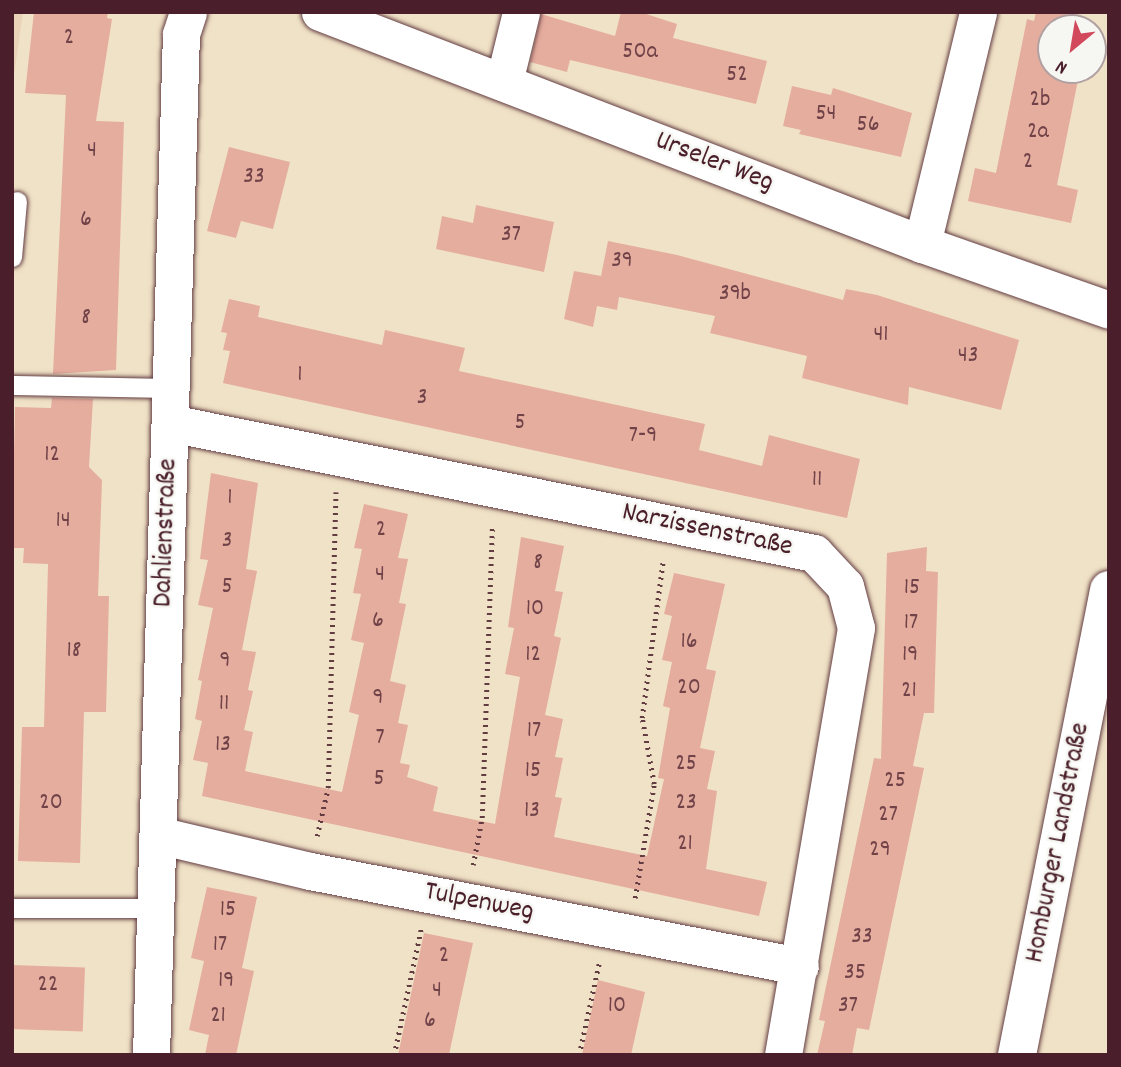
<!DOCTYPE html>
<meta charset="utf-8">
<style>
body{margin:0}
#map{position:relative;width:1121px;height:1067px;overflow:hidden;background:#f0e2c6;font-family:Dekko,sans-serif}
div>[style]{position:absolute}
.built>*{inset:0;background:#ead3b8}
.building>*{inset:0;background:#e5ad9e;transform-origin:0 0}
.path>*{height:4.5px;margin-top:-2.25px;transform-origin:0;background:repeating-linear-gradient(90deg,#633c42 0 2px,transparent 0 7px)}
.roads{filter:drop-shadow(0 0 2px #633c42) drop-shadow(0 0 2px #633c42)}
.lane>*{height:19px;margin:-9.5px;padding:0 9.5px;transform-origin:9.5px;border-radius:9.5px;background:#fff}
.street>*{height:37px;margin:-18.5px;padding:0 18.5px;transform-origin:18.5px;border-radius:18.5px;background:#fff}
.secondary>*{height:38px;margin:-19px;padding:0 19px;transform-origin:19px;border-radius:19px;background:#fff}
span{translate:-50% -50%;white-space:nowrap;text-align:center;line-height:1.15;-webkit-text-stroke:5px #f6f6f2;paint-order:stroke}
.number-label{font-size:24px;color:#714248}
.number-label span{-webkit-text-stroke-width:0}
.street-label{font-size:28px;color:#4a1f2b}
.frame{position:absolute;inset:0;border:14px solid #4a1f2b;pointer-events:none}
.north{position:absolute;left:1037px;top:14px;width:70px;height:70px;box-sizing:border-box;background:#f6f6f2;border:2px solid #b1a0a2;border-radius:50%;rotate:210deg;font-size:19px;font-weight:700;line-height:28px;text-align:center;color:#4a1f2b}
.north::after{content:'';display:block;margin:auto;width:24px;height:32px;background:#d1495b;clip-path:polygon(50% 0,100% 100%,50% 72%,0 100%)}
</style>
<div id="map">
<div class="built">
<i style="clip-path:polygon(12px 12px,23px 12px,12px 89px)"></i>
</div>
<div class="building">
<i style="clip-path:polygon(34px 12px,108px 12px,107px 18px,112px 19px,96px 121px,124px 122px,116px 370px,53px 374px,66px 95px,25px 93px)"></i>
<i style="clip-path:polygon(621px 12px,640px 12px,677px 24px,673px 38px,767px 61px,756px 104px,570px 60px,567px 72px,530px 62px,541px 14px,615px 36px)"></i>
<i style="clip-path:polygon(1036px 12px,1068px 12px,1065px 27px,1069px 28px,1051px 28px,1051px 70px,1080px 70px,1057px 185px,1078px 190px,1071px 223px,968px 201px,975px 168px,996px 173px,1027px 19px,1034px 21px)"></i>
<i style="clip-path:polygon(792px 86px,831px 95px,833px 88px,912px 113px,901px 157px,799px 134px,801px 130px,783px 126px)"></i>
<i style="clip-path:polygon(229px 147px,290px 162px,273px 229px,241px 221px,236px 238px,207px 231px)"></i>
<i style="clip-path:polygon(476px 205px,554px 222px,544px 272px,436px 249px,442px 216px,473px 223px)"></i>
<i style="clip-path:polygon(608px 241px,677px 255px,843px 300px,846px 289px,877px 295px,1019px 340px,1001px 410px,909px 387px,908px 405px,802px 378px,807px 356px,710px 333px,715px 316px,619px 297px,617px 310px,597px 306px,593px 327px,564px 319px,574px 271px,601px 276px)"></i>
<i style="clip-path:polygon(229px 299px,260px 306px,258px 317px,382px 345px,385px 330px,465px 348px,459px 371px,705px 424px,699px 450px,762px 466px,769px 435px,860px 459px,847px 518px,223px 383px,230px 351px,223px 350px,227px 333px,221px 332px)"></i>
<i style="clip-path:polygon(52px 398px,93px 399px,89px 467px,102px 480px,98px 596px,109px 596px,106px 712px,84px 712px,80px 863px,18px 861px,22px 727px,44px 727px,48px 564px,23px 563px,24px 548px,12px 548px,15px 407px,51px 408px)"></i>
<i style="clip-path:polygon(211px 473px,258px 483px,246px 569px,257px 571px,242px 650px,256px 652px,248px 690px,253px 691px,244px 730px,253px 732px,245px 771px,291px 781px,342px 792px,359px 715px,349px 712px,364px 643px,351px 640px,361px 594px,353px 593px,362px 549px,354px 548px,364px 504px,408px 514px,398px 558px,408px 559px,399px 603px,406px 604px,390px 681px,406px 685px,398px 723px,408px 725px,400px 763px,410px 765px,407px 777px,438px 787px,433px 811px,495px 824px,520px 677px,505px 674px,514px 628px,508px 627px,521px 537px,564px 546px,555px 591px,563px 592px,554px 636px,561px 638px,545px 715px,563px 719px,555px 757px,563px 758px,555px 797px,562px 798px,554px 837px,647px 856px,664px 779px,658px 778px,670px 708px,663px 706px,672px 662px,662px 660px,672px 616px,664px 614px,674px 573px,725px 584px,706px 669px,716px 671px,700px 748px,715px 751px,707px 789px,717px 791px,706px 869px,767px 882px,759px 916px,202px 796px,208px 763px,193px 760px,202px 721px,195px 719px,202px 681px,198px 680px,213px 608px,198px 605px,208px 560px,200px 559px)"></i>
<i style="clip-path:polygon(927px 547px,926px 571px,938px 572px,934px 713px,924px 713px,913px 766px,924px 768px,869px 1030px,857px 1028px,852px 1055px,817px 1055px,825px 1021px,819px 1020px,874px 758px,881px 759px,887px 553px)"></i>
<i style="clip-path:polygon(207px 887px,257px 897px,242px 968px,254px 971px,236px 1055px,205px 1055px,209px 1035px,189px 1030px,204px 961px,191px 958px)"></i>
<i style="clip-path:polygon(424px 933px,473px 943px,461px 998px,449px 1055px,398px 1055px)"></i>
<i style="left:12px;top:965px;width:73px;height:64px;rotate:2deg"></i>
<i style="clip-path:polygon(598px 980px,645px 992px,631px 1055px,582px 1055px)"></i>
</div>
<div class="path">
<i style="left:317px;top:836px;width:49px;rotate:-77.1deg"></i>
<i style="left:328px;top:788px;width:296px;rotate:-88.5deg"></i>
<i style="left:473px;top:865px;width:48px;rotate:-79.2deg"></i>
<i style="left:482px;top:818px;width:293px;rotate:-88deg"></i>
<i style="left:635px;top:898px;width:116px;rotate:-80.5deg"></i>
<i style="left:654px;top:784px;width:67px;rotate:-100.3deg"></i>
<i style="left:642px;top:718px;width:158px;rotate:-82.4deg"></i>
<i style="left:394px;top:1055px;width:129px;rotate:-77.9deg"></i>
<i style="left:579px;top:1055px;width:94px;rotate:-77.7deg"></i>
</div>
<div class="roads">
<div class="lane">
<i style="left:12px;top:257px;width:56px;rotate:-84.9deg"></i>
<i style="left:12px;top:385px;width:159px;rotate:1.1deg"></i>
<i style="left:12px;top:908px;width:144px"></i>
</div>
<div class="street">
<i style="left:320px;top:12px;width:645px;rotate:21.08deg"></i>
<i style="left:922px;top:244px;width:198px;rotate:19.4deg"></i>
<i style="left:504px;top:82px;width:72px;rotate:-76.3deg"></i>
<i style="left:922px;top:244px;width:239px;rotate:-76.4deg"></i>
<i style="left:170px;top:423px;width:657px;rotate:11.41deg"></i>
<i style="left:814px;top:553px;width:45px;rotate:46.8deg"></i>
<i style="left:845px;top:586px;width:43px;rotate:75.3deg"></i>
<i style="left:856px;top:628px;width:433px;rotate:99.7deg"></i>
<i style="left:158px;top:835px;width:156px;rotate:13.3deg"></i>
<i style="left:310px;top:871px;width:499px;rotate:11deg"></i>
<i style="left:151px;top:1055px;width:1021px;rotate:-88.32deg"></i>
<i style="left:181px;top:34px;width:23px;rotate:-72deg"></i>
</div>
<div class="secondary">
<i style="left:1017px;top:1055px;width:474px;rotate:-78.8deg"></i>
</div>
</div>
<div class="number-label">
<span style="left:69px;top:39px">2</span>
<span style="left:640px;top:53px">50a</span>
<span style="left:737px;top:76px">52</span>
<span style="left:1040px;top:101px">2b</span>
<span style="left:826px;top:115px">54</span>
<span style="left:868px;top:126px">56</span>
<span style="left:1038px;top:133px">2a</span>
<span style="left:92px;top:152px">4</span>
<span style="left:1028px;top:163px">2</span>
<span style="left:254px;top:178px">33</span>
<span style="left:86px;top:221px">6</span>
<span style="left:511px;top:236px">37</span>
<span style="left:622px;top:262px">39</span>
<span style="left:735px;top:295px">39b</span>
<span style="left:86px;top:319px">8</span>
<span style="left:881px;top:336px">41</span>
<span style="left:968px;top:357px">43</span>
<span style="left:300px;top:376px">1</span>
<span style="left:422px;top:399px">3</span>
<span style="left:520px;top:424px">5</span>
<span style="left:643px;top:437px">7-9</span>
<span style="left:52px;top:456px">12</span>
<span style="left:817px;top:481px">11</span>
<span style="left:230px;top:499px">1</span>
<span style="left:63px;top:522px">14</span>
<span style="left:381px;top:531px">2</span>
<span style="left:227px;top:542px">3</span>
<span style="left:538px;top:564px">8</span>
<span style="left:380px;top:576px">4</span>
<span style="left:227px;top:588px">5</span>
<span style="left:912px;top:589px">15</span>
<span style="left:535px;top:610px">10</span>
<span style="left:378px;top:622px">6</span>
<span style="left:911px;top:624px">17</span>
<span style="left:689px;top:643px">16</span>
<span style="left:74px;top:652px">18</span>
<span style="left:533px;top:656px">12</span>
<span style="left:910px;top:656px">19</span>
<span style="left:225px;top:662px">9</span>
<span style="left:689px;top:689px">20</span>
<span style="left:909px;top:692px">21</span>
<span style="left:378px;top:699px">9</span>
<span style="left:224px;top:705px">11</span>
<span style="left:534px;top:732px">17</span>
<span style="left:380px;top:739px">7</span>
<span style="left:223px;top:746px">13</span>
<span style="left:686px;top:765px">25</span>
<span style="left:533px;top:772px">15</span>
<span style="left:379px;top:780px">5</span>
<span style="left:895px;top:782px">25</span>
<span style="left:51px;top:804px">20</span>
<span style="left:686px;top:804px">23</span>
<span style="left:532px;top:812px">13</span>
<span style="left:888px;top:816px">27</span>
<span style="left:685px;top:845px">21</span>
<span style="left:880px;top:851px">29</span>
<span style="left:228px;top:911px">15</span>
<span style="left:862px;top:938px">33</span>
<span style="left:220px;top:946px">17</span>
<span style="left:444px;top:957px">2</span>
<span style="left:855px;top:974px">35</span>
<span style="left:226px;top:982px">19</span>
<span style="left:48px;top:986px">22</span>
<span style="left:437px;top:992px">4</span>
<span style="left:617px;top:1007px">10</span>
<span style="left:848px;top:1007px">37</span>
<span style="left:218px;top:1017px">21</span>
<span style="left:430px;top:1022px">6</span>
</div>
<div class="street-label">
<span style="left:714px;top:163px;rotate:21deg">Urseler Weg</span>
<span style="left:707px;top:531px;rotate:12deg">Narzissenstraße</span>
<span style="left:167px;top:533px;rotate:-88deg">Dahlienstraße</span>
<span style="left:1059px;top:843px;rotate:-79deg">Homburger Landstraße</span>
<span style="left:479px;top:903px;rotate:11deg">Tulpenweg</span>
</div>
<div class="frame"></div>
<div class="north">N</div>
</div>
